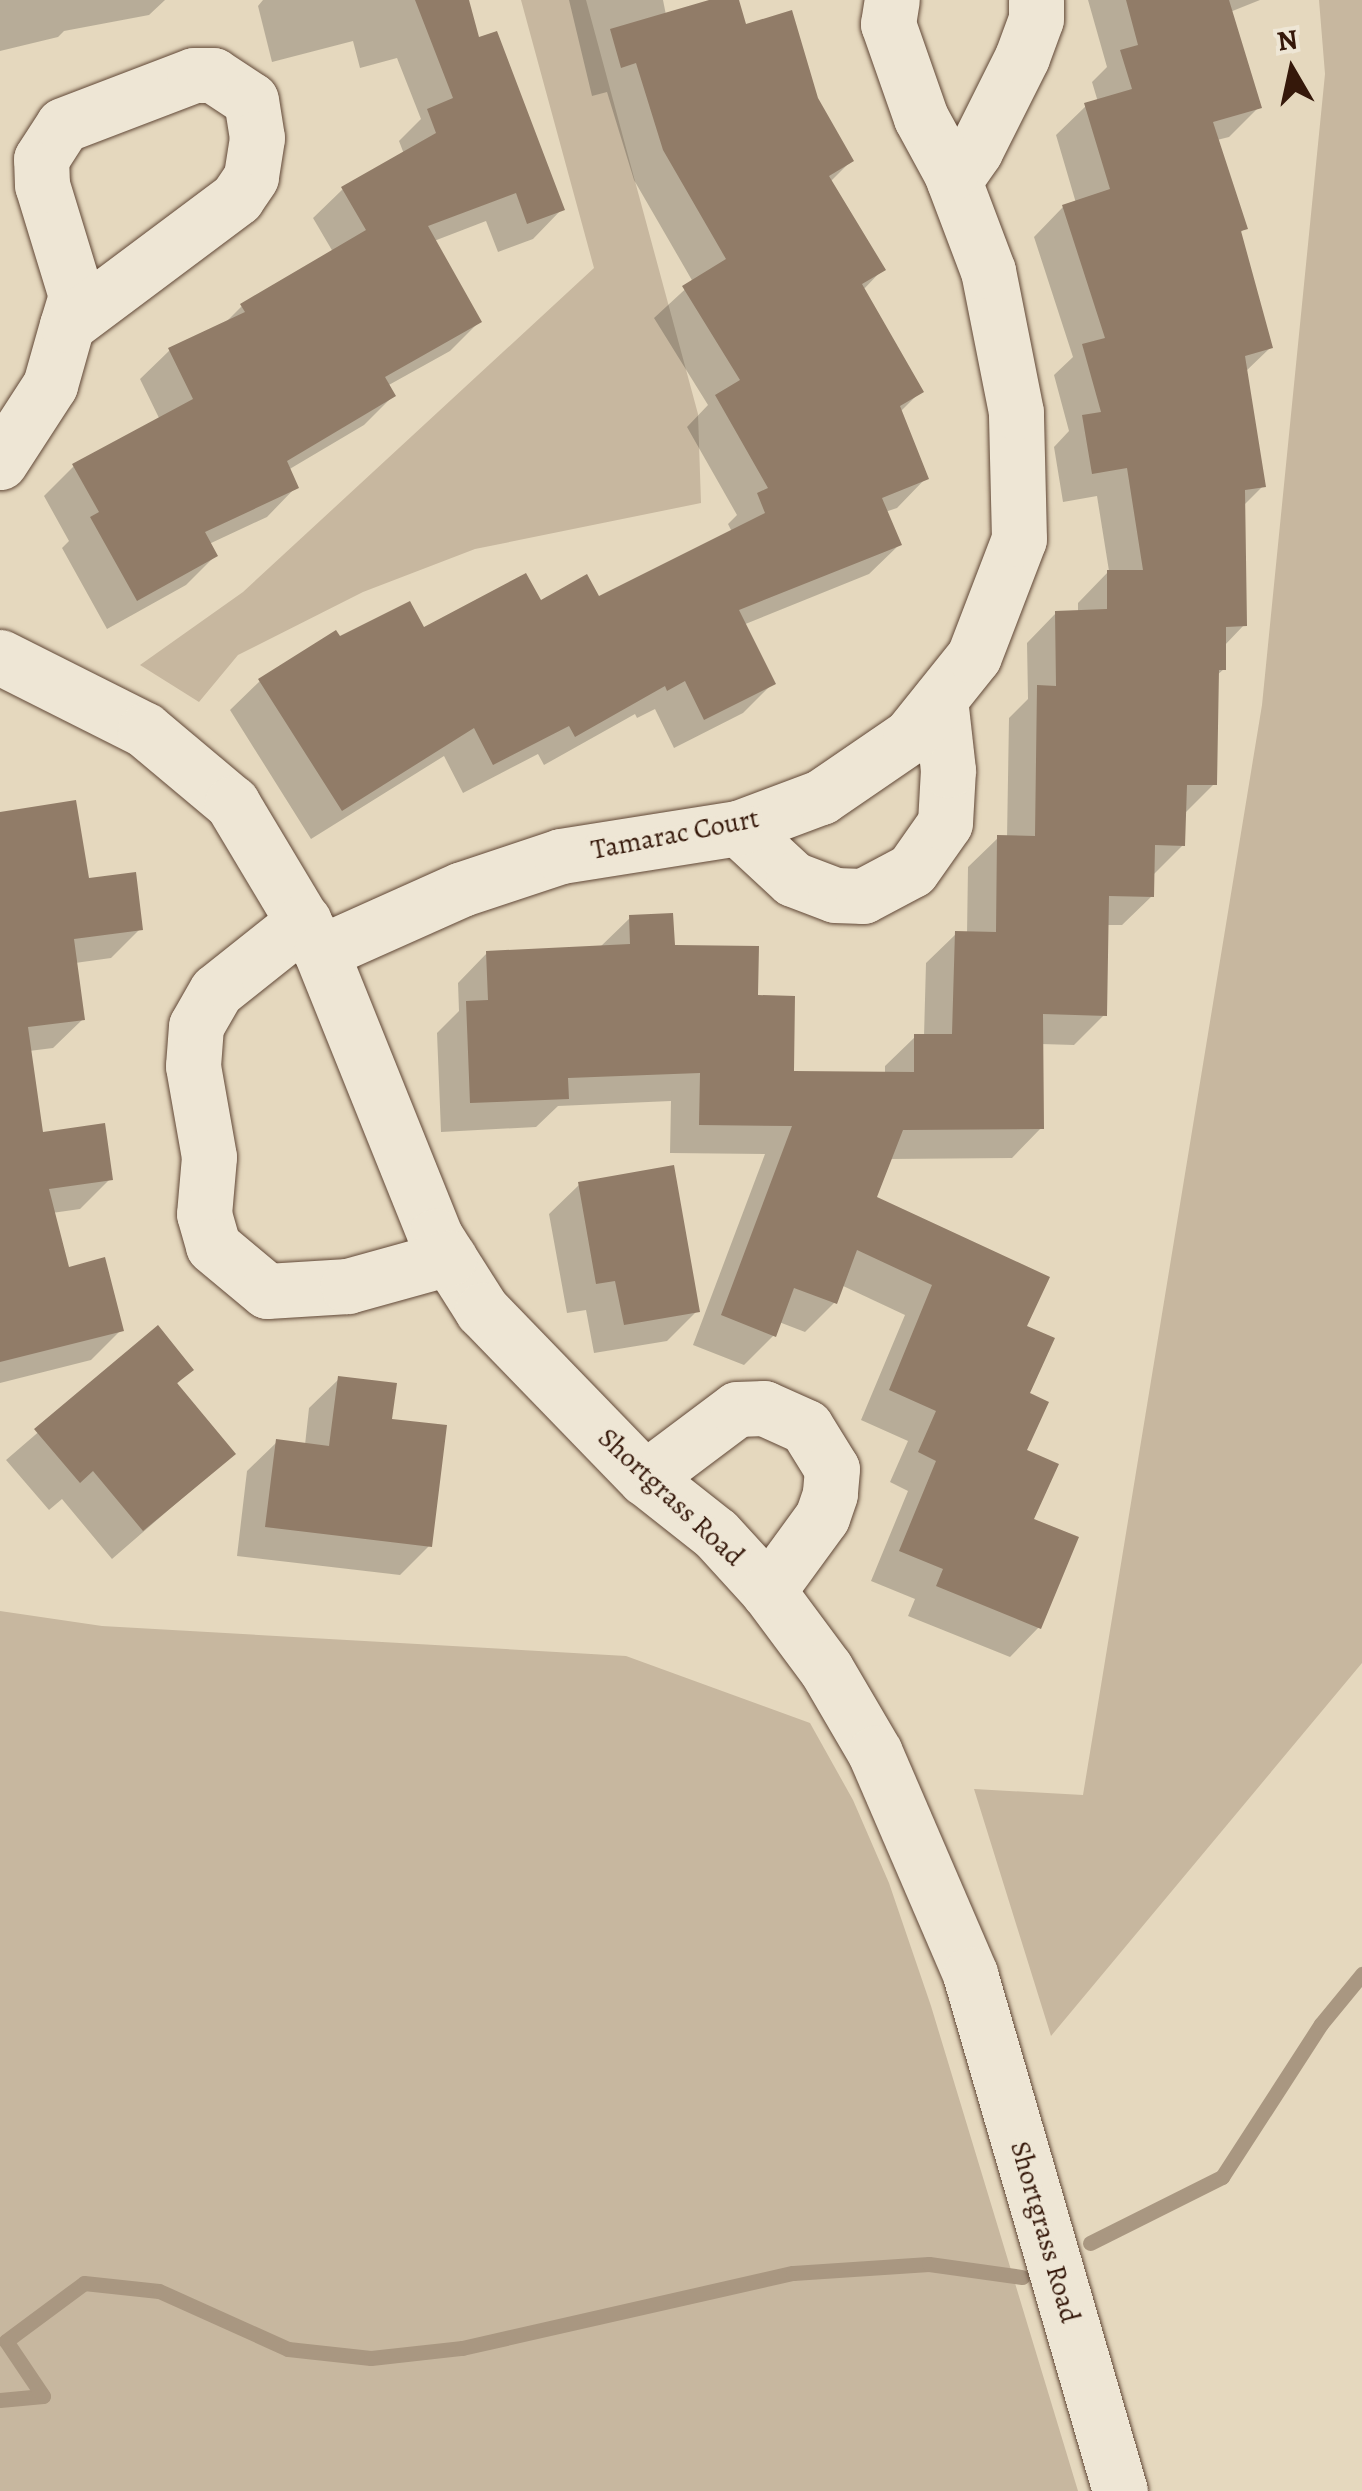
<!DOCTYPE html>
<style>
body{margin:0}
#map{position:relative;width:1362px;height:2491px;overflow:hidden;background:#e5d8be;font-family:Alegreya,serif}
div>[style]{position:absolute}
.green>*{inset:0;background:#c7b79f}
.shadow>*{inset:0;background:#0003}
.stream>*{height:15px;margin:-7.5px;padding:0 7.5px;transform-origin:7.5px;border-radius:7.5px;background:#a99781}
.building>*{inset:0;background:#917c68}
.roads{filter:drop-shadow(0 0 2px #614837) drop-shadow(0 0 2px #614837)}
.minor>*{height:55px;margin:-27.5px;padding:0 27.5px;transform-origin:27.5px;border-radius:27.5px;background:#eee6d5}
span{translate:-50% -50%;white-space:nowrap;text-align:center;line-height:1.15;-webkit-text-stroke:10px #eee6d5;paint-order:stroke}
.street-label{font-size:28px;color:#35180a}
.north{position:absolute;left:1242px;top:20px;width:100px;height:100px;-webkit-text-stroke:8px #eee6d5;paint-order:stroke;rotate:351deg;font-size:28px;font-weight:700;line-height:40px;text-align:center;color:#35180a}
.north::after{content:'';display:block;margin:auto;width:35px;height:45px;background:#35180a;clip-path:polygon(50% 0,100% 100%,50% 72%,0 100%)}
</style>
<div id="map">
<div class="green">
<i style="clip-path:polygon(521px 0,586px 0,698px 414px,701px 503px,475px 549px,363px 592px,238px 655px,199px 702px,140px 665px,243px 592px,594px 268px)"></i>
<i style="clip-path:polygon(1319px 0,1362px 0,1362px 1663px,1051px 2036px,974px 1789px,1083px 1795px,1262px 705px,1325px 74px)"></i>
<i style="clip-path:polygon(0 1611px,102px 1626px,626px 1656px,810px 1723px,853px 1800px,889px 1883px,931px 2006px,1078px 2491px,0 2491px)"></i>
</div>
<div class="shadow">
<i style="clip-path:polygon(0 0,165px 0,149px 15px,64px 31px,58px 37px,0 51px)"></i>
<i style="clip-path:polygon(263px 0,466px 0,477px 41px,562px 209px,533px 239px,498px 252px,486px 221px,434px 241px,479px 322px,450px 351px,387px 386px,393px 396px,364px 425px,288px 470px,296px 487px,267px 517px,209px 544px,215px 556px,186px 585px,107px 629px,62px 548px,69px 541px,44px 496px,74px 466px,160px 420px,140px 379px,170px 350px,223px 325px,242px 306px,333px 252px,313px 218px,343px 189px,404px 154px,399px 141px,421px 119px,397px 58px,360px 68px,353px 41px,272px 62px,258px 6px)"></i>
<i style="clip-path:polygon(569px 0,663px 0,666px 15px,718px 0,736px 0,744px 28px,815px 99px,851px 161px,830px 182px,883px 269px,863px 290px,920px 392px,900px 412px,926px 478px,897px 508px,885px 512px,899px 545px,869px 574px,743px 625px,773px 683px,743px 713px,674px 748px,655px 709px,637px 718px,635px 714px,544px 765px,538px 754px,463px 793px,444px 756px,311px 839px,230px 710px,260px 681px,339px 639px,423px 630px,540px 603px,598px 599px,732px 532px,728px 524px,737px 515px,687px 427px,708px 405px,654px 318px,693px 282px,634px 180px,607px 92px,592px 96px)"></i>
<i style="clip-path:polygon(1088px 0,1260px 0,1230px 12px,1259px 107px,1229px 137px,1217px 140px,1245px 228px,1239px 234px,1270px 348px,1245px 372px,1263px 486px,1243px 506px,1244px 625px,1224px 646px,1224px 669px,1216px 676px,1214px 784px,1183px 815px,1183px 845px,1152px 876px,1152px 896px,1122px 925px,1106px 925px,1104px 1015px,1074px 1045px,1041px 1044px,1041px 1128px,1012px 1158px,889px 1159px,874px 1198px,1024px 1327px,1024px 1451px,1039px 1627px,1010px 1657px,908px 1616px,915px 1599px,871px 1581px,908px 1491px,890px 1482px,908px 1441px,861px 1420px,905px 1315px,841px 1285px,835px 1302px,805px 1332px,779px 1322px,774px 1335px,744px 1365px,693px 1345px,765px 1154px,670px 1153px,671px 1101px,558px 1106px,536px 1127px,441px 1132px,437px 1033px,459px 1011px,458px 983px,487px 953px,599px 948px,630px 918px,756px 998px,791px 1073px,885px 1074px,885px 1066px,915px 1037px,924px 1036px,926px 963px,956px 934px,967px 934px,968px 867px,998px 838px,1007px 838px,1009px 718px,1028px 699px,1027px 643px,1056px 613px,1078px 613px,1078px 603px,1109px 571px,1097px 496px,1063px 502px,1054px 447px,1069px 431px,1054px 375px,1073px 357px,1034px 237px,1063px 207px,1076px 203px,1056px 135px,1086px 106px,1098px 102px,1092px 82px,1107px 67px)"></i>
<i style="clip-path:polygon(0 815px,87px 881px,140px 929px,111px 958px,75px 963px,83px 1019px,53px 1048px,29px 1051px,40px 1135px,110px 1179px,80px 1209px,52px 1213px,67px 1270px,121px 1330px,91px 1360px,0 1383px)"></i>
<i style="clip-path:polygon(579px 1185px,697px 1311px,667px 1341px,594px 1353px,586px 1310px,567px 1313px,549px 1214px)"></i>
<i style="clip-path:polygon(158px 1329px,191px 1369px,176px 1385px,233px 1454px,112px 1559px,62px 1499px,49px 1510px,6px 1460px)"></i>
<i style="clip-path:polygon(339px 1379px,389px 1421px,429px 1546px,400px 1575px,237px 1556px,247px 1471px,277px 1442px,305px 1445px,309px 1408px)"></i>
</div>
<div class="stream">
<i style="left:1090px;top:2243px;width:148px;rotate:-26.6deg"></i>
<i style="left:1222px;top:2177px;width:182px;rotate:-57.1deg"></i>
<i style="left:1321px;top:2024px;width:65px;rotate:-50.6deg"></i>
<i style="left:0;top:2400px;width:43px;rotate:-5.3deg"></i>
<i style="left:43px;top:2396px;width:66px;rotate:-123.9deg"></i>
<i style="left:6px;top:2341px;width:97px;rotate:-36.6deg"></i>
<i style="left:84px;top:2283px;width:75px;rotate:6.1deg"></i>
<i style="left:159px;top:2291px;width:141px;rotate:24.2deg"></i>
<i style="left:288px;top:2349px;width:83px;rotate:6.2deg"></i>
<i style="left:371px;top:2358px;width:92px;rotate:-6.3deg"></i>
<i style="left:462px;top:2348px;width:339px;rotate:-12.8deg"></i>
<i style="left:793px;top:2273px;width:136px;rotate:-3.8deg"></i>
<i style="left:929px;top:2264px;width:94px;rotate:8deg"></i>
</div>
<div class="building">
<i style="clip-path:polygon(415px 0,469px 0,479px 37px,497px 31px,565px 210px,527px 224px,516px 193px,428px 226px,482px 322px,385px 377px,396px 396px,287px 461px,299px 488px,205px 532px,218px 556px,137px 601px,90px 517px,99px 512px,72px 464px,193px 399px,168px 348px,245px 312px,240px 304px,366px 230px,341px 187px,436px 133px,427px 109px,453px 98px)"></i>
<i style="clip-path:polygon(709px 0,739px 0,746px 24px,792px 10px,818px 98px,854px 161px,829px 176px,886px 270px,862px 284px,924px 392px,900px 406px,929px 479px,882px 498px,902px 545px,739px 610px,776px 684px,704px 720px,685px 681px,667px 691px,665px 686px,575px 737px,569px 726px,493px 765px,474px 728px,342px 811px,258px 679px,336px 630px,340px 636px,410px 601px,424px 627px,526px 573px,541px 600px,587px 574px,599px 596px,765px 513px,757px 493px,768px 488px,715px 395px,740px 380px,682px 286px,726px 259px,663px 150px,636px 63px,621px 68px,610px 29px)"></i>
<i style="clip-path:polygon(1126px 0,1229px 0,1262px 108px,1213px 122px,1248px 229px,1241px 231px,1273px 348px,1245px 356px,1266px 487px,1245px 490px,1247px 626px,1226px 627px,1226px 670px,1219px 670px,1217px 785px,1187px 785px,1185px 846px,1155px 845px,1154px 897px,1109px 896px,1107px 1016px,1043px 1014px,1044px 1129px,903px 1130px,877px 1197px,1050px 1277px,1027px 1326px,1055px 1338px,1030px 1393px,1049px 1402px,1027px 1450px,1059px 1464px,1034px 1519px,1079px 1537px,1041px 1629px,936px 1586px,943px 1569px,899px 1551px,936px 1461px,918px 1452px,936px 1411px,889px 1390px,932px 1285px,857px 1250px,837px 1304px,794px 1288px,776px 1337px,721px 1315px,792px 1126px,699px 1125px,700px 1073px,568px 1078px,569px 1099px,470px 1103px,466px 1001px,488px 1000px,486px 951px,630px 944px,629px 915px,673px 913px,675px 945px,759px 946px,758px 995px,795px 996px,794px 1071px,914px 1072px,914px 1034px,952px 1034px,955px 931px,996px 932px,997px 835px,1035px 836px,1037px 685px,1056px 686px,1055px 611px,1107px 609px,1107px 570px,1143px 570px,1127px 468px,1092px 474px,1082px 415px,1101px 412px,1082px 344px,1105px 338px,1062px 205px,1110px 189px,1084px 103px,1132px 89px,1120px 50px,1138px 45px)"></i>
<i style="clip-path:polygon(76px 800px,89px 878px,136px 872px,143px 930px,74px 939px,85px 1020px,28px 1027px,43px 1132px,105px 1123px,113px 1180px,49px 1189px,69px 1267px,105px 1257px,124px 1331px,0 1362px,0 812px)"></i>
<i style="clip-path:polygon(674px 1165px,700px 1312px,624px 1325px,615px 1281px,596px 1284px,578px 1182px)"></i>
<i style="clip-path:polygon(158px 1325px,194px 1370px,177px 1383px,236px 1454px,143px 1531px,93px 1471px,80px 1483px,34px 1429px)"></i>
<i style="clip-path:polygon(338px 1376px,397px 1383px,392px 1419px,447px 1425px,432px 1547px,265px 1527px,276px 1439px,329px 1446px)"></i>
</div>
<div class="roads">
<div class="minor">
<i style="left:954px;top:181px;width:37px;rotate:-55deg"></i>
<i style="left:975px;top:151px;width:105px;rotate:-63.4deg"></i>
<i style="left:1022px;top:57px;width:40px;rotate:-69.8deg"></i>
<i style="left:1036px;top:19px;width:19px;rotate:-90deg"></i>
<i style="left:0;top:462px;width:92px;rotate:-57deg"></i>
<i style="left:50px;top:385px;width:62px;rotate:-74.2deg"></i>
<i style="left:67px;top:325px;width:30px;rotate:-73deg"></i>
<i style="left:76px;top:296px;width:116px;rotate:-107deg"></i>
<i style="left:42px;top:185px;width:26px;rotate:-92deg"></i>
<i style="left:41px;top:159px;width:40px;rotate:-57.1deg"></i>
<i style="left:63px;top:125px;width:140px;rotate:-20.9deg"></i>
<i style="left:194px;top:75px;width:19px"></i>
<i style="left:213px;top:75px;width:45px;rotate:33.3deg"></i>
<i style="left:251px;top:100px;width:38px;rotate:81deg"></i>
<i style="left:257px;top:138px;width:39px;rotate:99deg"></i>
<i style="left:251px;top:177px;width:25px;rotate:124deg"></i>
<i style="left:237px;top:198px;width:212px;rotate:143.2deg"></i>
<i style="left:0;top:657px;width:162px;rotate:26.7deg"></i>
<i style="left:145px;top:730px;width:114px;rotate:40deg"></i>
<i style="left:232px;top:803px;width:174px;rotate:59.1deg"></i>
<i style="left:321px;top:952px;width:306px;rotate:68.1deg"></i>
<i style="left:435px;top:1236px;width:88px;rotate:57.6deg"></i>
<i style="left:482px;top:1310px;width:234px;rotate:45.9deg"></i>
<i style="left:645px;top:1478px;width:90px;rotate:38.3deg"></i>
<i style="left:716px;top:1534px;width:77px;rotate:47.6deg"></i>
<i style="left:768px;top:1591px;width:97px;rotate:53.4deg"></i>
<i style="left:826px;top:1669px;width:97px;rotate:59.7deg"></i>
<i style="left:875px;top:1753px;width:241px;rotate:66.7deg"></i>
<i style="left:970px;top:1974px;width:538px;rotate:73.82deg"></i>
<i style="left:738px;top:828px;width:75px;rotate:42.8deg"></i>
<i style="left:793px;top:879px;width:45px;rotate:20.9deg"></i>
<i style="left:835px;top:895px;width:28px;rotate:2deg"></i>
<i style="left:863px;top:896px;width:55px;rotate:-28deg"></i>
<i style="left:912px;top:870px;width:57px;rotate:-54.9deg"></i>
<i style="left:945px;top:823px;width:53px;rotate:-86.8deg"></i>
<i style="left:948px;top:770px;width:71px;rotate:-96.4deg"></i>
<i style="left:304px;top:921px;width:112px;rotate:141.5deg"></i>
<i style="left:216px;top:991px;width:40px;rotate:119.7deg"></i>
<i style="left:196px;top:1026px;width:40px;rotate:94.3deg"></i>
<i style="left:193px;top:1066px;width:92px;rotate:80deg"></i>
<i style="left:209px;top:1157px;width:57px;rotate:95deg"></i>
<i style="left:204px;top:1214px;width:33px;rotate:74deg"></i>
<i style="left:213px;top:1246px;width:70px;rotate:39.8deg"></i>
<i style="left:267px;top:1291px;width:81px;rotate:-3.5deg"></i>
<i style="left:348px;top:1286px;width:105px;rotate:-15.5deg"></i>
<i style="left:321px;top:952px;width:154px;rotate:-24.1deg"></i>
<i style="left:462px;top:889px;width:104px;rotate:-18.4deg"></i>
<i style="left:561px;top:856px;width:179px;rotate:-9deg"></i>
<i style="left:738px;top:828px;width:89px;rotate:-20.5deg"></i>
<i style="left:821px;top:797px;width:108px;rotate:-34.4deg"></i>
<i style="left:910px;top:736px;width:102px;rotate:-51.3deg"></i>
<i style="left:974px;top:656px;width:125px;rotate:-69deg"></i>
<i style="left:1019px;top:539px;width:127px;rotate:-91.4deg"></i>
<i style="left:1016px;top:412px;width:144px;rotate:-101.2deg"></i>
<i style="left:988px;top:271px;width:105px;rotate:-110.7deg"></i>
<i style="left:951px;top:173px;width:63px;rotate:-118.6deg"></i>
<i style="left:921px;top:118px;width:100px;rotate:-109.3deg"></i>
<i style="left:888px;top:24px;width:24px;rotate:-81deg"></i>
<i style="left:645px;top:1478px;width:115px;rotate:-36.9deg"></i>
<i style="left:737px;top:1409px;width:27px;rotate:-2deg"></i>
<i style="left:764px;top:1408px;width:46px;rotate:24.3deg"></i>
<i style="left:806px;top:1427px;width:49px;rotate:58.2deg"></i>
<i style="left:832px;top:1469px;width:25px;rotate:95deg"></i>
<i style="left:830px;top:1494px;width:24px;rotate:109deg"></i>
<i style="left:822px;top:1517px;width:92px;rotate:126.1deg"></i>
</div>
</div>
<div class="street-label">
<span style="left:675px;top:834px;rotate:-11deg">Tamarac Court</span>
<span style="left:671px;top:1497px;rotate:43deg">Shortgrass Road</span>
<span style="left:1045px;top:2232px;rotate:74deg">Shortgrass Road</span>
</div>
<div class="north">N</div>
</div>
